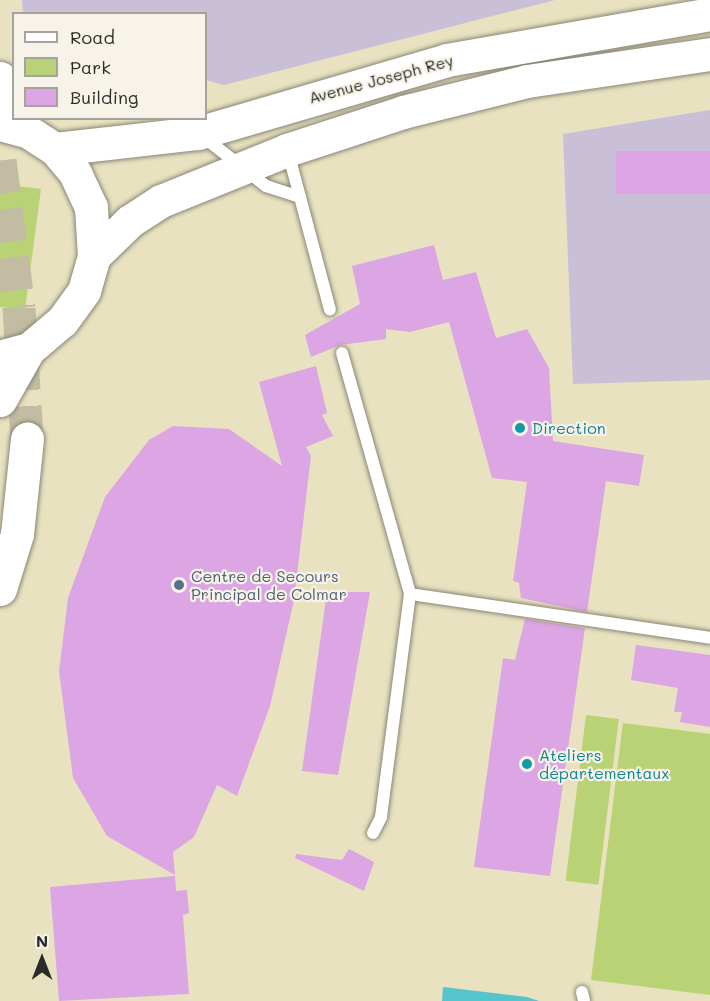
<!DOCTYPE html>
<meta charset="utf-8">
<style>
body{margin:0}
#map{position:relative;width:710px;height:1001px;overflow:hidden;background:#e8e2c0;font-family:Mali,sans-serif}
div>[style]{position:absolute}
.industrial>*{inset:0;background:#c9bfd7}
.green>*{inset:0;background:#b9d276;transform-origin:0 0}
.water>*{inset:0;background:#56c4cb}
.building>*{inset:0;background:#dca5e4;transform-origin:0 0}
.secondary-tunnel>*{height:33px;margin-top:-16.5px;transform-origin:0;background:repeating-linear-gradient(90deg,#c2bda2 0 33px,transparent 0 49px)}
.roads{filter:drop-shadow(0 0 2px #8a8676) drop-shadow(0 0 2px #8a8676)}
.service>*{height:12px;margin:-6px;padding:0 6px;transform-origin:6px;border-radius:6px;background:#fff}
.secondary>*{height:33px;margin:-16.5px;padding:0 16.5px;transform-origin:16.5px;border-radius:16.5px;background:#fff}
.primary>*{height:33px;margin:-16.5px;padding:0 16.5px;transform-origin:16.5px;border-radius:16.5px;background:#fff}
.dots>*{width:16px;height:16px;translate:-50% -50%;box-sizing:border-box;border:3px solid #f7f3e8;border-radius:50%}
span{translate:-50% -50%;white-space:nowrap;text-align:center;line-height:1.15;-webkit-text-stroke:4.5px #f7f3e8;paint-order:stroke}
.street-label{font-size:16px;color:#2b2b2b}
.culture-label{font-size:16px;color:#0d838f}
.left{translate:0 -50%;text-align:left}
.service-label{font-size:16px;color:#4e5e75}
.legend{position:absolute;left:12px;top:12px;width:195px;height:108px;box-sizing:border-box;background:#f7f3e8;border:2px solid #a5a39c;margin:0;padding:8px 10px;list-style:none;font-size:18px;color:#2b2b2b}
.legend li{display:flex;align-items:center;gap:12px;height:30px}
.legend b{width:30px;border:2px solid #a5a39c}
.north{position:absolute;left:12px;top:929px;width:60px;height:60px;-webkit-text-stroke:4px #f7f3e8;paint-order:stroke;rotate:0deg;font-size:16px;font-weight:700;line-height:24px;text-align:center;color:#2b2b2b}
.north::after{content:'';display:block;margin:auto;width:21px;height:27px;background:#2b2b2b;clip-path:polygon(50% 0,100% 100%,50% 72%,0 100%)}
</style>
<div id="map">
<div class="industrial">
<i style="clip-path:polygon(22px 0,555px 0,224px 85px,206px 80px,206px 14px,23px 13px)"></i>
<i style="clip-path:polygon(710px 110px,710px 380px,573px 384px,563px 134px)"></i>
</div>
<div class="green">
<i style="clip-path:polygon(0 184px,41px 189px,25px 310px,0 307px)"></i>
<i style="left:586px;top:715px;width:33px;height:167px;rotate:7deg"></i>
<i style="clip-path:polygon(623px 723px,710px 734px,710px 995px,591px 980px)"></i>
</div>
<div class="water">
<i style="clip-path:polygon(443px 987px,527px 997px,539px 1001px,442px 1001px)"></i>
</div>
<div class="building">
<i style="left:710px;top:151px;width:43px;height:94px;rotate:90deg"></i>
<i style="clip-path:polygon(434px 245px,443px 280px,476px 272px,496px 338px,527px 329px,549px 368px,553px 441px,644px 455px,639px 486px,606px 481px,587px 612px,521px 598px,519px 583px,513px 581px,527px 482px,492px 478px,449px 322px,410px 332px,386px 329px,386px 339px,340px 345px,311px 357px,305px 335px,360px 304px,352px 266px)"></i>
<i style="clip-path:polygon(316px 366px,327px 413px,322px 415px,333px 436px,306px 447px,311px 456px,294px 600px,270px 706px,237px 796px,217px 785px,194px 837px,173px 852px,175px 875px,107px 836px,73px 778px,59px 671px,68px 598px,105px 497px,149px 440px,173px 426px,229px 429px,282px 466px,259px 382px)"></i>
<i style="clip-path:polygon(327px 592px,370px 592px,338px 775px,302px 771px)"></i>
<i style="clip-path:polygon(525px 619px,585px 628px,550px 876px,474px 867px,503px 658px,515px 660px)"></i>
<i style="clip-path:polygon(636px 645px,710px 655px,710px 727px,680px 722px,682px 712px,674px 712px,678px 688px,631px 680px)"></i>
<i style="clip-path:polygon(349px 849px,374px 862px,364px 891px,295px 858px,296px 854px,342px 860px)"></i>
<i style="clip-path:polygon(175px 876px,176px 891px,187px 890px,189px 913px,183px 915px,189px 994px,59px 1001px,50px 887px)"></i>
</div>
<div class="secondary-tunnel">
<i style="left:0;top:160px;width:149px;rotate:82.7deg"></i>
<i style="left:19px;top:308px;width:131px;rotate:86.5deg"></i>
</div>
<div class="roads">
<div class="service">
<i style="left:201px;top:135px;width:83px;rotate:38.1deg"></i>
<i style="left:266px;top:186px;width:36px;rotate:18deg"></i>
<i style="left:288px;top:152px;width:163px;rotate:75.1deg"></i>
<i style="left:342px;top:353px;width:250px;rotate:74.2deg"></i>
<i style="left:410px;top:594px;width:303px;rotate:8.3deg"></i>
<i style="left:373px;top:833px;width:18px;rotate:-63deg"></i>
<i style="left:381px;top:817px;width:225px;rotate:-82.6deg"></i>
<i style="left:582px;top:992px;width:9px;rotate:77deg"></i>
</div>
<div class="secondary">
<i style="left:0;top:400px;width:59px;rotate:-60.4deg"></i>
<i style="left:0;top:589px;width:58px;rotate:-72.8deg"></i>
<i style="left:17px;top:534px;width:96px;rotate:-84deg"></i>
</div>
<div class="primary">
<i style="left:0;top:78px;width:32px;rotate:64deg"></i>
<i style="left:0;top:124px;width:28px;rotate:15deg"></i>
<i style="left:27px;top:131px;width:33px;rotate:33deg"></i>
<i style="left:55px;top:149px;width:31px;rotate:50deg"></i>
<i style="left:75px;top:173px;width:38px;rotate:65deg"></i>
<i style="left:91px;top:207px;width:49px;rotate:86.5deg"></i>
<i style="left:94px;top:256px;width:36px;rotate:106deg"></i>
<i style="left:84px;top:291px;width:37px;rotate:126deg"></i>
<i style="left:62px;top:321px;width:43px;rotate:139.7deg"></i>
<i style="left:29px;top:349px;width:30px;rotate:165deg"></i>
<i style="left:55px;top:149px;width:144px;rotate:-6.4deg"></i>
<i style="left:198px;top:133px;width:259px;rotate:-16.3deg"></i>
<i style="left:447px;top:60px;width:267px;rotate:-9.9deg"></i>
<i style="left:94px;top:256px;width:50px;rotate:-44.2deg"></i>
<i style="left:130px;top:221px;width:37px;rotate:-33deg"></i>
<i style="left:161px;top:201px;width:136px;rotate:-22deg"></i>
<i style="left:287px;top:150px;width:122px;rotate:-18.1deg"></i>
<i style="left:403px;top:112px;width:128px;rotate:-14deg"></i>
<i style="left:527px;top:81px;width:185px;rotate:-8.4deg"></i>
</div>
</div>
<div class="dots">
<i style="left:520px;top:428px;background:#0f9aa8"></i>
<i style="left:179px;top:585px;background:#5c6f8a"></i>
<i style="left:527px;top:764px;background:#0f9aa8"></i>
</div>
<div class="street-label">
<span style="left:381px;top:79px;rotate:-15deg">Avenue Joseph Rey</span>
</div>
<div class="culture-label">
<span class="left" style="left:532px;top:428px">Direction</span>
<span class="left" style="left:539px;top:764px">Ateliers<br>départementaux</span>
</div>
<div class="service-label">
<span class="left" style="left:191px;top:585px">Centre de Secours<br>Principal de Colmar</span>
</div>
<ul class="legend">
<li><b style="height:8px;background:#fff"></b>Road</li>
<li><b style="height:16px;background:#b9d276"></b>Park</li>
<li><b style="height:16px;background:#dca5e4"></b>Building</li>
</ul>
<div class="north">N</div>
</div>
